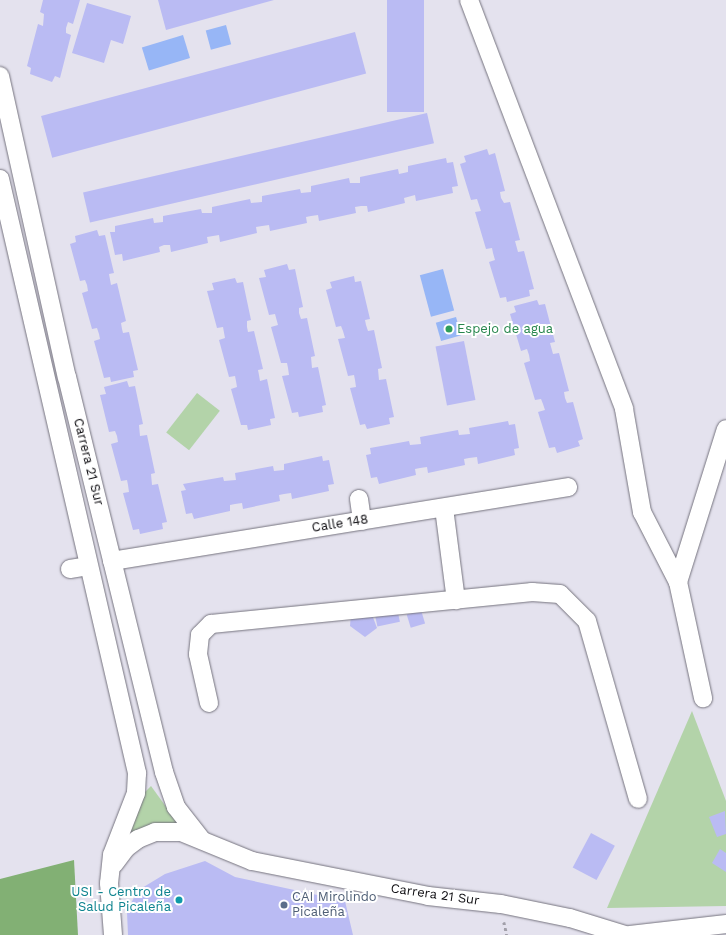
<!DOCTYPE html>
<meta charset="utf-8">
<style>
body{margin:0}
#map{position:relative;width:726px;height:935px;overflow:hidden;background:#e4e2ee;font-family:"Work Sans",sans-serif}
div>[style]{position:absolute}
.green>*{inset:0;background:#b3d3a9;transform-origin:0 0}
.forest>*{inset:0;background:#82b074}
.water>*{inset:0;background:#97b6f6;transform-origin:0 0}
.building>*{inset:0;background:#babbf3;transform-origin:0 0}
.path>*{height:2.5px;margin-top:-1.25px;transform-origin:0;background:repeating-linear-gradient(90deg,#a19fa9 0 3px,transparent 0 6px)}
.roads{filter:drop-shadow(0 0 1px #75737e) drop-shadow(0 0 1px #75737e)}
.minor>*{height:18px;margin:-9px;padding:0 9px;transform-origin:9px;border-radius:9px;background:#fff}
.dots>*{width:11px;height:11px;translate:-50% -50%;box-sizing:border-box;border:2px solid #fff;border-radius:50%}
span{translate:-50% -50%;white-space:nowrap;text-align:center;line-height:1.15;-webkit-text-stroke:4px #fff;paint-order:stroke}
.leisure-label{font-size:13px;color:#27864d}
.left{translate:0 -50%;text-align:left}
.street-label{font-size:13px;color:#0f0e12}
.culture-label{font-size:13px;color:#0d838f}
.right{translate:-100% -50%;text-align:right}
.service-label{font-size:13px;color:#4e5e75}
</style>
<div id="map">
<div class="green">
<i style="left:197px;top:393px;width:29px;height:50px;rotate:38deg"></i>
<i style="clip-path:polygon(692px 711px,726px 801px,726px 906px,607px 908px)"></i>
<i style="clip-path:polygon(151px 786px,180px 826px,129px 835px,142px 795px)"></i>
</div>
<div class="forest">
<i style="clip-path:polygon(74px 860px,78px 935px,0 935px,0 879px)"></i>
</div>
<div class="water">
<i style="left:226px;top:25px;width:20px;height:21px;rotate:75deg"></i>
<i style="left:183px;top:35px;width:24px;height:43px;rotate:73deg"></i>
<i style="left:443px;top:269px;width:43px;height:24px;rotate:75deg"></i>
<i style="left:456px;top:317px;width:19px;height:21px;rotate:74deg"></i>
</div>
<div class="building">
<i style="clip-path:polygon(43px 0,80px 0,73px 24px,68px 22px,66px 28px,66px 33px,71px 35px,60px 78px,55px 76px,52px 82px,30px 74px,31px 68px,27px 66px,38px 24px,43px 26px,44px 14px,40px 12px)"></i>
<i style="clip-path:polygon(158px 0,274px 0,166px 30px)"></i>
<i style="left:387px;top:0;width:37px;height:112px"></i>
<i style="clip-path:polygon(87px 3px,131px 16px,123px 44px,111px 40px,104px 63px,72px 53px)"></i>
<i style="left:355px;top:32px;width:43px;height:325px;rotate:75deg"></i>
<i style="left:427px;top:113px;width:31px;height:353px;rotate:77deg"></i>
<i style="clip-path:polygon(487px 149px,489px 155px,495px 153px,505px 191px,500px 192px,501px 198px,504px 203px,510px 202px,520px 240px,515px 241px,518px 252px,524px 251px,534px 289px,529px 290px,530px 296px,507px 302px,506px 297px,500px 298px,489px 262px,495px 260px,493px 253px,492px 248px,486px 249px,475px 212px,481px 211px,477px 199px,471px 200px,460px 164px,466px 162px,464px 156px)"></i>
<i style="clip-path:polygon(446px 158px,447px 163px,453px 162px,458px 186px,452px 187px,453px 193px,416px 201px,415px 195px,404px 198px,405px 203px,368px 212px,367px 206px,361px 206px,355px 207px,356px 213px,319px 221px,318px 215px,311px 216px,306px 217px,307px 223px,270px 231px,269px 225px,262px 226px,256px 227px,257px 233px,220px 242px,219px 235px,207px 237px,208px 243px,171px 252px,170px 245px,164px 245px,159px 247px,160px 252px,123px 261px,122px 254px,115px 255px,110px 232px,115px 232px,115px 226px,153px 218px,154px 223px,163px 222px,163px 216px,201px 209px,202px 213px,212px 213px,212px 207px,250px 199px,251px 203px,262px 202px,262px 196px,300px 189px,301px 193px,311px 192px,311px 186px,349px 178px,350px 183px,360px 183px,360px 177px,398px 169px,399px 174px,408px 172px,408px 166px)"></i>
<i style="clip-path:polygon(97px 230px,99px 236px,105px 235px,114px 273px,109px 274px,111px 285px,117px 283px,126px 321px,121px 323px,122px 329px,123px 333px,129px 332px,138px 370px,133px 371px,134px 377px,111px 382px,110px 377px,104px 378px,94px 341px,100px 339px,99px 334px,97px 328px,92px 329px,82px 293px,88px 291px,87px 285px,85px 280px,80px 281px,70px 244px,76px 242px,75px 236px)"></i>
<i style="clip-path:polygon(287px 264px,289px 270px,295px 269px,303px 307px,299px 308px,299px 313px,301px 319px,307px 318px,315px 356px,311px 357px,312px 368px,318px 367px,326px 405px,322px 406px,323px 412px,299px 417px,298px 412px,292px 413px,282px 376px,289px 375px,288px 368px,287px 363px,281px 363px,271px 327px,278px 325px,275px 314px,269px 315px,259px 278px,266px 277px,264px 270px)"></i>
<i style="clip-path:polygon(354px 276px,355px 282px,361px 281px,370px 319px,365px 320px,366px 325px,368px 331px,374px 330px,382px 368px,378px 369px,379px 380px,386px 379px,394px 417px,389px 418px,390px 424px,367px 429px,365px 424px,360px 425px,350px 388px,356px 387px,355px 380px,354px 375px,348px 376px,338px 339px,345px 338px,343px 331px,341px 326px,336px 327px,326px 290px,332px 288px,330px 282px)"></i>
<i style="clip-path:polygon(235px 278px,237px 283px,243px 282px,251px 320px,247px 321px,247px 327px,248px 332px,254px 331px,263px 369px,258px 370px,259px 375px,260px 381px,267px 379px,275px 418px,270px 419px,271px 425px,248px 430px,247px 425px,241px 425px,231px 389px,237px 387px,236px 381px,235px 376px,229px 377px,219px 340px,225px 338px,223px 327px,217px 328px,207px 291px,214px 290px,212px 283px)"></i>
<i style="clip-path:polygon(537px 300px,539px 305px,545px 304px,555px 342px,550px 343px,553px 354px,559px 353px,569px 391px,564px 392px,565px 398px,567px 403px,573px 402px,583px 439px,578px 441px,580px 446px,557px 453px,555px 447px,549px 448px,538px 412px,545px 410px,543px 404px,541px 399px,535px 400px,524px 363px,530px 361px,529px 355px,527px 349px,521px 351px,510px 314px,516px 312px,514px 306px)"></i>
<i style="left:464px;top:341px;width:60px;height:29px;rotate:79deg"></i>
<i style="clip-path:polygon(127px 381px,129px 387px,135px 386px,143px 424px,139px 425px,140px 436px,147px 435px,155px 473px,151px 474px,152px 485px,158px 484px,167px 522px,162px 523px,163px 529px,140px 534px,139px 529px,133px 530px,123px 493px,129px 492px,128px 485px,127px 480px,121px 481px,111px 444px,118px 442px,117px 436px,115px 431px,109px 432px,100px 395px,106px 394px,104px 387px)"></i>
<i style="clip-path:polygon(508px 421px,509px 425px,515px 424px,519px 448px,514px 449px,515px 455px,478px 464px,477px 457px,469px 458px,464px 459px,465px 465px,428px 473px,427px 467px,420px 468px,415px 469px,416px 475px,379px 484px,377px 477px,371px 478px,366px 455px,371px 454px,370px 448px,409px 441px,410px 445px,421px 444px,420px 437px,458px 430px,459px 435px,470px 434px,469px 428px)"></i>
<i style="clip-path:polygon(322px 456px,323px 461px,329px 460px,334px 484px,328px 485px,329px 491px,292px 499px,291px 493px,284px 494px,279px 495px,280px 501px,243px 509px,242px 503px,235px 504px,230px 505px,230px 511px,194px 519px,192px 513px,186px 514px,181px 491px,186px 490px,183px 484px,223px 477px,224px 481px,236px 480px,235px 473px,273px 466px,274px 471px,284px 470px,284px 464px)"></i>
<i style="left:397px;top:608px;width:14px;height:23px;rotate:78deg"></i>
<i style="left:421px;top:610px;width:14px;height:15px;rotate:73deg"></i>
<i style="clip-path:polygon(371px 612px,377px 628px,365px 637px,350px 626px,351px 614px)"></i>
<i style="clip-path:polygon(725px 811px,726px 834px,717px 837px,709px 817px)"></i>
<i style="left:591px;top:833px;width:27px;height:39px;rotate:28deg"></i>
<i style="clip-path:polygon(720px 849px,726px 853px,726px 872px,712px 863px)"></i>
<i style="clip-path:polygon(205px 861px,235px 877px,345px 901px,353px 935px,128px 935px,127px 912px,137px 891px,165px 874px)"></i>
</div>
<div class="path">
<i style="left:504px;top:922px;width:13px;rotate:77deg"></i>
</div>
<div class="roads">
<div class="minor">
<i style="left:469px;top:0;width:437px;rotate:69.2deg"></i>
<i style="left:624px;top:409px;width:105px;rotate:80.1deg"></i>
<i style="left:642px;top:512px;width:79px;rotate:62.8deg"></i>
<i style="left:678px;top:582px;width:119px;rotate:77.8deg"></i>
<i style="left:0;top:76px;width:308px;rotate:77.5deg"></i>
<i style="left:67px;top:377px;width:407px;rotate:76.2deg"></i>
<i style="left:164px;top:772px;width:37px;rotate:71deg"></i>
<i style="left:176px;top:807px;width:41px;rotate:52deg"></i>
<i style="left:0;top:179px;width:610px;rotate:77.01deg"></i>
<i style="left:137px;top:773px;width:20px;rotate:93deg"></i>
<i style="left:136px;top:793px;width:66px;rotate:111.2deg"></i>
<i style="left:112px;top:855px;width:28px;rotate:96deg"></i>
<i style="left:109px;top:883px;width:52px;rotate:85.6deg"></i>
<i style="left:359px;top:499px;width:22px;rotate:82deg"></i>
<i style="left:444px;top:508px;width:93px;rotate:82.6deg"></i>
<i style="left:112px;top:561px;width:462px;rotate:-9.2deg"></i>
<i style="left:70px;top:569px;width:18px;rotate:-9deg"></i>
<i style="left:678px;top:582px;width:160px;rotate:-72.6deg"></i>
<i style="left:209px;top:703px;width:50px;rotate:-102.7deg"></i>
<i style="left:198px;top:654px;width:19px;rotate:-84deg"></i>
<i style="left:200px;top:635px;width:16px;rotate:-45deg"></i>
<i style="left:211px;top:624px;width:323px;rotate:-5.7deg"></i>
<i style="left:532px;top:592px;width:28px;rotate:4deg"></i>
<i style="left:560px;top:594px;width:38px;rotate:45deg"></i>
<i style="left:587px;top:621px;width:185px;rotate:74deg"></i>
<i style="left:114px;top:864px;width:20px;rotate:-53deg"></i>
<i style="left:126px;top:848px;width:15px;rotate:-37deg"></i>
<i style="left:138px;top:839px;width:18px;rotate:-22deg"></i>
<i style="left:155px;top:832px;width:26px"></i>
<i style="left:181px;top:832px;width:77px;rotate:22.2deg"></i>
<i style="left:252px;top:861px;width:179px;rotate:11.2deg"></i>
<i style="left:428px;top:896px;width:73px;rotate:6.3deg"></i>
<i style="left:501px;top:904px;width:70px;rotate:11.5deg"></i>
<i style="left:570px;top:918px;width:58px;rotate:17.2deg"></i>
<i style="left:630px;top:935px;width:97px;rotate:-6.5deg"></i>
</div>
</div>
<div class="dots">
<i style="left:449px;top:329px;background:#2e9e5b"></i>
<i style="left:179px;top:900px;background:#0f9aa8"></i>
<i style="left:284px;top:905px;background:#5c6f8a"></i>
</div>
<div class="leisure-label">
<span class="left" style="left:457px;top:329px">Espejo de agua</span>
</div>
<div class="street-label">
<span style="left:88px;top:462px;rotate:76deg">Carrera 21 Sur</span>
<span style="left:340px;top:524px;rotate:-9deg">Calle 148</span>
<span style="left:435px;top:895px;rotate:8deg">Carrera 21 Sur</span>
</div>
<div class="culture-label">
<span class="right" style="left:171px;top:900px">USI - Centro de<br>Salud Picaleña</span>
</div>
<div class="service-label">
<span class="left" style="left:292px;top:905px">CAI Mirolindo<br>Picaleña</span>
</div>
</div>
